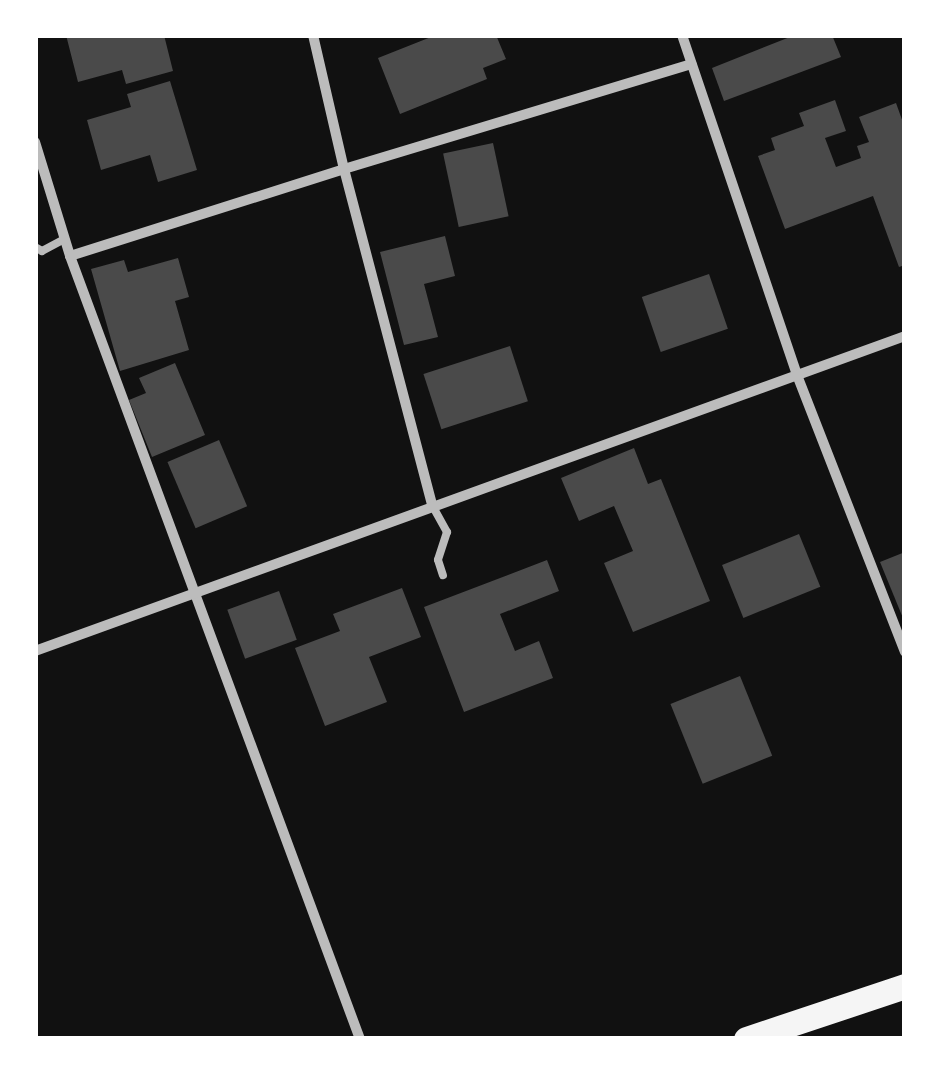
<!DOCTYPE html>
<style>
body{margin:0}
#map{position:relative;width:940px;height:1074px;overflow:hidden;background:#111;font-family:Poppins,sans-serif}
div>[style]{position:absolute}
.building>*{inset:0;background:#4a4a4a;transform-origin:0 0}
.service>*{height:8px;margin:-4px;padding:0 4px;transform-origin:4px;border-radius:4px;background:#bcbcbc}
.minor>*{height:10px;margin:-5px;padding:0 5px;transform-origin:5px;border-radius:5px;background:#bcbcbc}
.primary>*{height:25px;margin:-12.5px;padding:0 12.5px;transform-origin:12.5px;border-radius:12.5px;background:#f5f5f5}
span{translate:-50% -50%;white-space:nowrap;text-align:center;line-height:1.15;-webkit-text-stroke:9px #fff;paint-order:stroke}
.frame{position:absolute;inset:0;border:38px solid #fff;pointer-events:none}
</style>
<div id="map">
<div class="building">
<i style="clip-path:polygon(66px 35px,164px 35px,173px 71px,126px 84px,122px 70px,78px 82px)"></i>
<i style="clip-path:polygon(436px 35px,496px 35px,506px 59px,483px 68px,487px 79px,400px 114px,378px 58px)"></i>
<i style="clip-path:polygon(795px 35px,832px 35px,841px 57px,724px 101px,712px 68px)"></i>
<i style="clip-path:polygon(170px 81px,197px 170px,158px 182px,150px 155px,101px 170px,87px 120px,131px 107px,127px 94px)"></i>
<i style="clip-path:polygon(835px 100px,846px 131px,825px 138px,836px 167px,861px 158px,857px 146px,869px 142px,859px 117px,896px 103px,905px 128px,905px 265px,899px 267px,873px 196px,785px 229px,758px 156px,775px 150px,771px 138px,804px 126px,799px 113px)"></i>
<i style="left:493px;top:143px;width:75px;height:51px;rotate:78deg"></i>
<i style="clip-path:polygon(445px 236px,455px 276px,424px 284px,438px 337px,404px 345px,380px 252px)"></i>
<i style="clip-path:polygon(178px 258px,189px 297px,175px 301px,189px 350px,120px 371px,91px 269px,124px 260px,128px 272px)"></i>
<i style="left:709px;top:274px;width:58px;height:71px;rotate:71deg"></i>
<i style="left:510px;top:346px;width:58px;height:91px;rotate:72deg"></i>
<i style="clip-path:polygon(175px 363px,205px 435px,152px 457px,129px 400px,146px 393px,139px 378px)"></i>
<i style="left:219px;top:440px;width:72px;height:56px;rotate:67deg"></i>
<i style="clip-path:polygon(634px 448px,648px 484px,661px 479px,710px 601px,633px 632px,604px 563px,633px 551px,614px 506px,579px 521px,561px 478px)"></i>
<i style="left:799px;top:534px;width:57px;height:83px;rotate:68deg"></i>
<i style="clip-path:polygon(905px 552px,905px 623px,880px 562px)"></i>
<i style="clip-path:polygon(547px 560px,559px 591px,500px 614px,515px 651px,539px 641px,553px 678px,464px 712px,424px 607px)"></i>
<i style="clip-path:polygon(402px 588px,421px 637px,369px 657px,387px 702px,325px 726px,295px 648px,340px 631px,333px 614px)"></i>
<i style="left:279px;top:591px;width:52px;height:55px;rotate:70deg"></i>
<i style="left:740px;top:676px;width:86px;height:75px;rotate:68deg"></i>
</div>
<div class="service">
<i style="left:35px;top:247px;width:8px;rotate:30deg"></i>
<i style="left:42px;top:251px;width:26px;rotate:-28deg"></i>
<i style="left:432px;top:505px;width:31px;rotate:61deg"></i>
<i style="left:447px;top:532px;width:29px;rotate:108deg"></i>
<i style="left:438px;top:560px;width:16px;rotate:72deg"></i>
</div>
<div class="minor">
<i style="left:313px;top:35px;width:138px;rotate:77deg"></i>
<i style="left:344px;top:169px;width:363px;rotate:-16.8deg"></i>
<i style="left:682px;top:35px;width:359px;rotate:71.3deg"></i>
<i style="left:797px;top:375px;width:297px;rotate:68.7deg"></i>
<i style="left:35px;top:142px;width:119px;rotate:72.9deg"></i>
<i style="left:70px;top:256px;width:835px;rotate:69.68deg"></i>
<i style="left:70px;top:256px;width:287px;rotate:-17.6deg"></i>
<i style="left:344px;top:169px;width:347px;rotate:75.3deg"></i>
<i style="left:35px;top:651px;width:925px;rotate:-19.9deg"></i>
</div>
<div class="primary">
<i style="left:746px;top:1039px;width:168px;rotate:-18.4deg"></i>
</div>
<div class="frame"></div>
</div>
